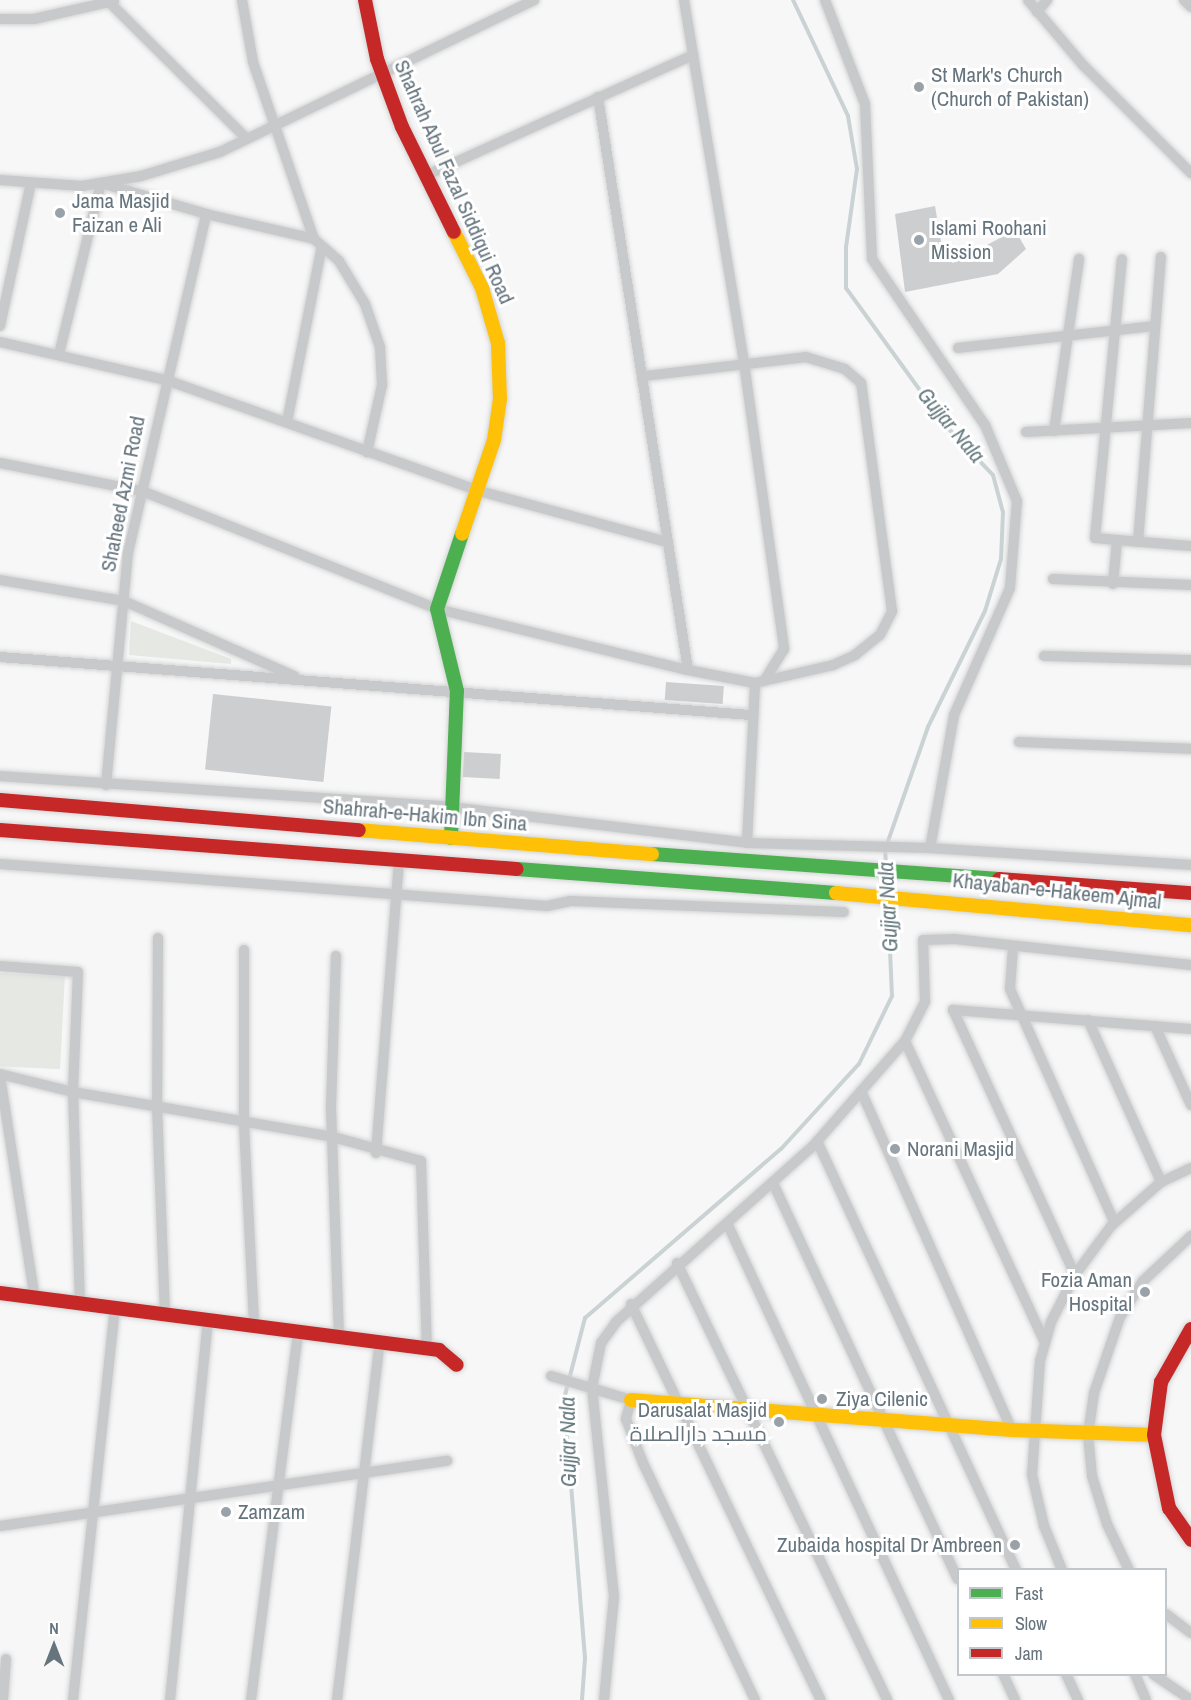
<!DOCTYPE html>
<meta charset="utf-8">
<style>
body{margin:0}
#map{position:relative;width:1191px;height:1700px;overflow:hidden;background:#f7f7f7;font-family:"Archivo Narrow",Cairo,sans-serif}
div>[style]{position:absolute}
.green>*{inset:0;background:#e6e8e4;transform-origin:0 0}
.stream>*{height:4px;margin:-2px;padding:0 2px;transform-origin:2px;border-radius:2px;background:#cad2d4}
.building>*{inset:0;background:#cccecf;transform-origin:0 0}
.roads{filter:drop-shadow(0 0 2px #d3d4d5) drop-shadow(0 0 2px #d3d4d5)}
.street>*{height:10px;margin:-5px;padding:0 5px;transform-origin:5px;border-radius:5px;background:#c8c9ca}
.fast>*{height:14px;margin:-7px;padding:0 7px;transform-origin:7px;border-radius:7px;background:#4caf50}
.slow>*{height:14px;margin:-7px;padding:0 7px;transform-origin:7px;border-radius:7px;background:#ffc107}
.jam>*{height:14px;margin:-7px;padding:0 7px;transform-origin:7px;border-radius:7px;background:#c62828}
.dots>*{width:16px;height:16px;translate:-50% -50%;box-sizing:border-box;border:3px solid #fff;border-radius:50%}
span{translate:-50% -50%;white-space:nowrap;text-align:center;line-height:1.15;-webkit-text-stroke:6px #fff;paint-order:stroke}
.poi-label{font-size:21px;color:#66747e}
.left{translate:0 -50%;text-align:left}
.right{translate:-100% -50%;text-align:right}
.street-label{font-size:21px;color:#66747e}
.water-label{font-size:22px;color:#66797f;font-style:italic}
.legend{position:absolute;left:957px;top:1568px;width:210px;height:108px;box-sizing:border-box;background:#fff;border:2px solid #c2c7cb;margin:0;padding:8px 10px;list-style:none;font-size:18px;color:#66747e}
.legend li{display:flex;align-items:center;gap:12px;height:30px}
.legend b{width:30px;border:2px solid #c2c7cb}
.north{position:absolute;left:24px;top:1616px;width:60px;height:60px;-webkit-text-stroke:4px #fff;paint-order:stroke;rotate:0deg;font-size:16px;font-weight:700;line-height:24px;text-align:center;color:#66747e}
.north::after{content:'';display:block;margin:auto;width:21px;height:27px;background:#66747e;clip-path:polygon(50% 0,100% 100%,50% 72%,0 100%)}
</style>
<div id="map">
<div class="green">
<i style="clip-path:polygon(131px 621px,231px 659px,231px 664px,129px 655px)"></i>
<i style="left:0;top:973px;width:65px;height:93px;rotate:3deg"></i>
</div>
<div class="stream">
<i style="left:793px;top:0;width:128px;rotate:64.6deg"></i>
<i style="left:848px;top:116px;width:54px;rotate:80.4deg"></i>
<i style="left:857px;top:169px;width:79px;rotate:98deg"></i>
<i style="left:846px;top:247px;width:41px;rotate:90deg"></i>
<i style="left:846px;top:288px;width:170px;rotate:54.1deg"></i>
<i style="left:946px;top:426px;width:68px;rotate:46.2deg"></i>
<i style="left:993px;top:475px;width:38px;rotate:75deg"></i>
<i style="left:1003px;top:512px;width:47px;rotate:92.4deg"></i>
<i style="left:1001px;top:559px;width:54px;rotate:107.1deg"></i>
<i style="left:985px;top:611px;width:129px;rotate:116.2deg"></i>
<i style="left:928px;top:727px;width:130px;rotate:109.3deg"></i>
<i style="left:885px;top:850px;width:13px;rotate:86deg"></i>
<i style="left:582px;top:1700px;width:42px;rotate:-85.9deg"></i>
<i style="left:585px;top:1658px;width:260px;rotate:-94.6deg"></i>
<i style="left:564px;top:1399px;width:84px;rotate:-75.5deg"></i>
<i style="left:585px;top:1318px;width:259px;rotate:-40.8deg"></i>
<i style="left:781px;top:1149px;width:115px;rotate:-47.5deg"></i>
<i style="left:859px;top:1064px;width:76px;rotate:-64.1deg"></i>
<i style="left:892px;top:996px;width:92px;rotate:-92.5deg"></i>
</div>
<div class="building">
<i style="clip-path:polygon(935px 206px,943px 253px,953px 263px,1015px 230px,1026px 249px,998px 274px,905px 292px,895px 214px)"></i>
<i style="left:666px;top:682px;width:58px;height:18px;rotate:4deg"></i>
<i style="left:213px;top:694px;width:119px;height:76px;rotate:6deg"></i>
<i style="left:464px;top:752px;width:37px;height:25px;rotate:3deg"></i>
</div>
<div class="roads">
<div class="street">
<i style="left:107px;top:0;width:197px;rotate:44.8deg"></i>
<i style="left:242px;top:0;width:63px;rotate:79.9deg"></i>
<i style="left:253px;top:62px;width:187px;rotate:71deg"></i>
<i style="left:684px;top:0;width:368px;rotate:80.6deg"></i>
<i style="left:744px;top:363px;width:289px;rotate:82deg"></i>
<i style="left:784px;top:649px;width:36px;rotate:122deg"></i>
<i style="left:825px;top:0;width:111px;rotate:69deg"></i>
<i style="left:865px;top:104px;width:155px;rotate:87.4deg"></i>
<i style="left:872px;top:259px;width:201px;rotate:55.8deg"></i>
<i style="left:985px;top:425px;width:82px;rotate:67.2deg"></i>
<i style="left:1017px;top:501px;width:87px;rotate:94.6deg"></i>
<i style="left:1010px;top:588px;width:139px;rotate:113.8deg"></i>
<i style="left:954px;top:715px;width:135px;rotate:100.2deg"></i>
<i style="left:1028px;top:0;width:85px;rotate:49.8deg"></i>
<i style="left:1083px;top:65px;width:153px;rotate:45deg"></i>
<i style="left:1184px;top:0;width:10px;rotate:45deg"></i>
<i style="left:1037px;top:12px;width:16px;rotate:-50deg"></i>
<i style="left:0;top:19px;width:34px"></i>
<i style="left:34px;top:19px;width:82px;rotate:-12.7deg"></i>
<i style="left:598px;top:97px;width:580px;rotate:81.07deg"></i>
<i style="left:425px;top:176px;width:294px;rotate:-24.3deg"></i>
<i style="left:0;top:180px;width:82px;rotate:4.2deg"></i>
<i style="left:82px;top:186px;width:60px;rotate:-9.6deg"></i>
<i style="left:141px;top:176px;width:83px;rotate:-16.9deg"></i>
<i style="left:220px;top:152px;width:349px;rotate:-25.8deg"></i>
<i style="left:0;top:326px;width:146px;rotate:-77.8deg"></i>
<i style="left:0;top:342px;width:170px;rotate:12.9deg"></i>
<i style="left:166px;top:380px;width:332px;rotate:19.5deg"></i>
<i style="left:479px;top:491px;width:195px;rotate:15.2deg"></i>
<i style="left:958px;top:348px;width:198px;rotate:-6.4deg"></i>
<i style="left:59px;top:354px;width:176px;rotate:-76.2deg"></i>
<i style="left:101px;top:183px;width:109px;rotate:16.4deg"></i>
<i style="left:206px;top:214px;width:111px;rotate:13deg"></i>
<i style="left:314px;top:239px;width:33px;rotate:41deg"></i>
<i style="left:339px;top:261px;width:50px;rotate:58.8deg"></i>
<i style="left:365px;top:304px;width:46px;rotate:70.8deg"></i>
<i style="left:380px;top:347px;width:38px;rotate:87deg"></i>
<i style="left:382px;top:385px;width:69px;rotate:102.6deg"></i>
<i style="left:287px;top:422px;width:179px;rotate:-78.8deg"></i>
<i style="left:1054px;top:431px;width:174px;rotate:-81.7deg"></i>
<i style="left:1026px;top:432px;width:165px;rotate:-3.1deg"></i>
<i style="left:0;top:463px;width:145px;rotate:11.2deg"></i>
<i style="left:142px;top:491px;width:318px;rotate:21.8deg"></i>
<i style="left:437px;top:609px;width:258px;rotate:13.7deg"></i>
<i style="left:688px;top:670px;width:68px;rotate:11deg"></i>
<i style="left:755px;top:683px;width:80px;rotate:-13deg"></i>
<i style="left:833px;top:665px;width:24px;rotate:-24deg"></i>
<i style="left:855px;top:655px;width:32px;rotate:-39deg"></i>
<i style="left:880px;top:635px;width:27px;rotate:-63deg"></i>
<i style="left:892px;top:611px;width:230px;rotate:-97.7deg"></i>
<i style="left:861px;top:383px;width:21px;rotate:-139deg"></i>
<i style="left:845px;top:369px;width:41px;rotate:-162.9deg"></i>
<i style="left:806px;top:357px;width:163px;rotate:173.3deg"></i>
<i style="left:1117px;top:540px;width:22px;rotate:-175deg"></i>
<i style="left:1095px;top:538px;width:280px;rotate:-84.5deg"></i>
<i style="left:1138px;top:542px;width:286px;rotate:-85.4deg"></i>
<i style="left:1053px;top:579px;width:138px;rotate:2.5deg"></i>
<i style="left:0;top:580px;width:126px;rotate:9.6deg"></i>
<i style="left:124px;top:601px;width:186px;rotate:23.8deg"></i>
<i style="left:1113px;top:584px;width:44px;rotate:-84.8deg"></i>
<i style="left:1117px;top:540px;width:74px;rotate:4.6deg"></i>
<i style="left:1044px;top:656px;width:147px;rotate:1.6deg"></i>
<i style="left:0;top:657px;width:753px;rotate:4.42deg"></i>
<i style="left:1019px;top:742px;width:172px;rotate:2.3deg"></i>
<i style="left:0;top:776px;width:452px;rotate:3.9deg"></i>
<i style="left:451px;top:807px;width:298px;rotate:6.9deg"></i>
<i style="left:747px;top:843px;width:183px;rotate:1.6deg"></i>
<i style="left:930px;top:848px;width:262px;rotate:3.7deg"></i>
<i style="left:106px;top:785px;width:233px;rotate:-84.6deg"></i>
<i style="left:128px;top:553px;width:348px;rotate:-77deg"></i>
<i style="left:747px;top:843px;width:160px;rotate:-87.1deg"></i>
<i style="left:0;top:864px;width:549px;rotate:4.39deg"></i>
<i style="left:547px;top:906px;width:24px;rotate:-12deg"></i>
<i style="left:570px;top:901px;width:274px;rotate:2.3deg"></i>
<i style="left:158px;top:938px;width:168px;rotate:90.3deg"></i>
<i style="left:157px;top:1106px;width:206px;rotate:87.8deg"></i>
<i style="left:1013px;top:947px;width:42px;rotate:94.1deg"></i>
<i style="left:1010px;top:989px;width:255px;rotate:65.9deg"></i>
<i style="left:244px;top:950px;width:175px;rotate:90deg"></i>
<i style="left:244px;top:1125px;width:200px;rotate:87.1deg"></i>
<i style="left:336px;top:956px;width:152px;rotate:91.9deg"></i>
<i style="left:331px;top:1108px;width:229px;rotate:88deg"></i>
<i style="left:0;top:966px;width:78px;rotate:4.4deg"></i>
<i style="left:78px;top:972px;width:120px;rotate:92.4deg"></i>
<i style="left:73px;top:1092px;width:209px;rotate:88.1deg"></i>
<i style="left:1088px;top:1020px;width:178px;rotate:65.7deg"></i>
<i style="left:1155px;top:1026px;width:87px;rotate:65.5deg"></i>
<i style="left:905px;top:1041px;width:333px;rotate:65.1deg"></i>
<i style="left:0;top:1074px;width:75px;rotate:13.9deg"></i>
<i style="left:73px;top:1092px;width:264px;rotate:9.8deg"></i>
<i style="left:333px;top:1137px;width:91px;rotate:15.3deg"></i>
<i style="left:421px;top:1161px;width:187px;rotate:88.2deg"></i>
<i style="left:0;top:1076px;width:221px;rotate:81.1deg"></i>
<i style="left:861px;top:1091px;width:371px;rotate:66deg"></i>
<i style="left:817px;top:1141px;width:473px;rotate:65.1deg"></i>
<i style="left:376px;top:1153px;width:292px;rotate:-85.5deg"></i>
<i style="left:773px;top:1183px;width:437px;rotate:65deg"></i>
<i style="left:727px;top:1223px;width:526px;rotate:65.04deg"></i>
<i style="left:677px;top:1263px;width:485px;rotate:64.3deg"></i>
<i style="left:1075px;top:1275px;width:292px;rotate:-114.7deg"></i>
<i style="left:953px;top:1010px;width:239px;rotate:4.6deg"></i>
<i style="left:631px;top:1304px;width:439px;rotate:64.4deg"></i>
<i style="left:551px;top:1376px;width:84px;rotate:16.7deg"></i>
<i style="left:631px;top:1400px;width:20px;rotate:105deg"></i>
<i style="left:626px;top:1419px;width:47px;rotate:68.9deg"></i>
<i style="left:643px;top:1463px;width:262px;rotate:64.7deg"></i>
<i style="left:0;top:1526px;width:452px;rotate:-8.3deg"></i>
<i style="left:1062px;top:1570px;width:48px;rotate:-112.2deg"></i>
<i style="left:1044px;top:1526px;width:52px;rotate:-103.2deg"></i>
<i style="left:1032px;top:1475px;width:114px;rotate:-86deg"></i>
<i style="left:1040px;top:1361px;width:41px;rotate:-74.2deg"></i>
<i style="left:1051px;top:1322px;width:53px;rotate:-62.9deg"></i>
<i style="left:1075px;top:1275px;width:61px;rotate:-53.7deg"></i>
<i style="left:1111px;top:1226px;width:67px;rotate:-41.3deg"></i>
<i style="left:1161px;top:1182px;width:33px;rotate:-25deg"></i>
<i style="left:1129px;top:1570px;width:51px;rotate:-115.6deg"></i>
<i style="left:1107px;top:1524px;width:50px;rotate:-107.4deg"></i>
<i style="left:1092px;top:1476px;width:41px;rotate:-95.6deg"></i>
<i style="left:1088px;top:1435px;width:42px;rotate:-81.9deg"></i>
<i style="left:1094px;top:1393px;width:80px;rotate:-71.1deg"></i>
<i style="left:1120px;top:1317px;width:43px;rotate:-57.4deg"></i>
<i style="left:1143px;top:1281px;width:66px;rotate:-43.2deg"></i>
<i style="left:1166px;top:1614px;width:31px;rotate:37deg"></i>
<i style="left:1003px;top:1674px;width:29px;rotate:65deg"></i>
<i style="left:1066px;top:1674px;width:29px;rotate:65deg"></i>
<i style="left:1135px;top:1674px;width:28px;rotate:67deg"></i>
<i style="left:1153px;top:1674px;width:46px;rotate:34.4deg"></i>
<i style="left:3px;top:1700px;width:41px;rotate:-85.8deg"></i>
<i style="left:73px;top:1700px;width:396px;rotate:-83.9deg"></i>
<i style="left:170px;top:1700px;width:382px;rotate:-84.3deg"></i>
<i style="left:251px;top:1700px;width:372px;rotate:-82.7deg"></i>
<i style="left:337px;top:1700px;width:361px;rotate:-83.2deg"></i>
<i style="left:604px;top:1700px;width:103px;rotate:-84.5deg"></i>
<i style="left:614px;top:1597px;width:210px;rotate:-96deg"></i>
<i style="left:592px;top:1388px;width:46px;rotate:-78.7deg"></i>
<i style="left:601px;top:1343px;width:26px;rotate:-54deg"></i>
<i style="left:616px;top:1322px;width:264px;rotate:-41.8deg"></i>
<i style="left:813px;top:1146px;width:140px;rotate:-48.8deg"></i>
<i style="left:905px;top:1041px;width:44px;rotate:-62.9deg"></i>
<i style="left:925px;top:1002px;width:62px;rotate:-91.8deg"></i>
<i style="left:923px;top:940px;width:32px;rotate:-2deg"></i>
<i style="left:955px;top:939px;width:237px;rotate:6.3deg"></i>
</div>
<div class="fast">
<i style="left:451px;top:838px;width:147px;rotate:-87.7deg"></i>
<i style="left:457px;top:691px;width:84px;rotate:-103.7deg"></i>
<i style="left:437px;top:609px;width:79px;rotate:-71.6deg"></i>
<i style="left:652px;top:854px;width:348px;rotate:4.1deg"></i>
<i style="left:517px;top:869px;width:320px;rotate:4.3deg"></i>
</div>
<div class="slow">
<i style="left:454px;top:232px;width:63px;rotate:63.4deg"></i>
<i style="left:482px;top:288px;width:57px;rotate:73.8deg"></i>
<i style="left:498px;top:343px;width:56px;rotate:88deg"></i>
<i style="left:500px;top:399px;width:41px;rotate:98.3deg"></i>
<i style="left:494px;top:440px;width:99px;rotate:108.8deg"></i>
<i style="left:359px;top:830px;width:294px;rotate:4.7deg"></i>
<i style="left:836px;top:893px;width:356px;rotate:5.2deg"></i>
<i style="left:631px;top:1400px;width:382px;rotate:4.5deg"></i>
<i style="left:1012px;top:1430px;width:142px;rotate:2deg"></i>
</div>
<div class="jam">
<i style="left:365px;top:0;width:60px;rotate:78.5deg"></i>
<i style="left:377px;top:59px;width:72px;rotate:69.8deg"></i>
<i style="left:402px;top:127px;width:117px;rotate:63.7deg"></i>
<i style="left:0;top:800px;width:360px;rotate:4.8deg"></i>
<i style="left:0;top:830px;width:518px;rotate:4.31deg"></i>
<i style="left:999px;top:879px;width:193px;rotate:4.2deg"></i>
<i style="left:0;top:1293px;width:443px;rotate:7.4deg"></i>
<i style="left:439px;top:1350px;width:23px;rotate:40deg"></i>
<i style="left:1191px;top:1329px;width:61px;rotate:119.5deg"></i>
<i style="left:1161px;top:1382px;width:53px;rotate:97.5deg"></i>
<i style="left:1154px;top:1435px;width:75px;rotate:78.4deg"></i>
<i style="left:1169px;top:1508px;width:39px;rotate:55deg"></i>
</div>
</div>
<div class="dots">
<i style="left:919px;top:87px;background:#99a2a8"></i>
<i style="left:60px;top:213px;background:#99a2a8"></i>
<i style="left:919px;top:240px;background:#99a2a8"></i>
<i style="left:895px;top:1149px;background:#99a2a8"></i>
<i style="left:1145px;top:1292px;background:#99a2a8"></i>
<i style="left:822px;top:1399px;background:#99a2a8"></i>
<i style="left:779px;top:1422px;background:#99a2a8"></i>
<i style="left:226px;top:1512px;background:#99a2a8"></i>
<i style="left:1015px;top:1545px;background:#99a2a8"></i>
</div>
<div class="poi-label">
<span class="left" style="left:931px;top:87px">St Mark's Church<br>(Church of Pakistan)</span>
<span class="left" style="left:72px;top:213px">Jama Masjid<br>Faizan e Ali</span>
<span class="left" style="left:931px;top:240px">Islami Roohani<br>Mission</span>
<span class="left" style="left:907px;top:1149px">Norani Masjid</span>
<span class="right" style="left:1132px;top:1292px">Fozia Aman<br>Hospital</span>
<span class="left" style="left:836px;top:1399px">Ziya Cilenic</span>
<span class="right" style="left:767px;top:1422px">Darusalat Masjid<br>مسجد دارالصلاة</span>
<span class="left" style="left:238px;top:1512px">Zamzam</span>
<span class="right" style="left:1002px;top:1545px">Zubaida hospital Dr Ambreen</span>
</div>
<div class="street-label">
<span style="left:454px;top:182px;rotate:66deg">Shahrah Abul Fazal Siddiqui Road</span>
<span style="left:123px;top:494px;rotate:-79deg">Shaheed Azmi Road</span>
<span style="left:425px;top:815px;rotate:5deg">Shahrah-e-Hakim Ibn Sina</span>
<span style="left:1057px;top:891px;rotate:6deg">Khayaban-e-Hakeem Ajmal</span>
</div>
<div class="water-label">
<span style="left:951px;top:425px;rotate:50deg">Gujjar Nala</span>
<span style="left:888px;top:907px;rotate:-93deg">Gujjar Nala</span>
<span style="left:568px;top:1442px;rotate:-91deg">Gujjar Nala</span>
</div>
<ul class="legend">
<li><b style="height:8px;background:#4caf50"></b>Fast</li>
<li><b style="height:8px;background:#ffc107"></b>Slow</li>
<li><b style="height:8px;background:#c62828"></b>Jam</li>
</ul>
<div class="north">N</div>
</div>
